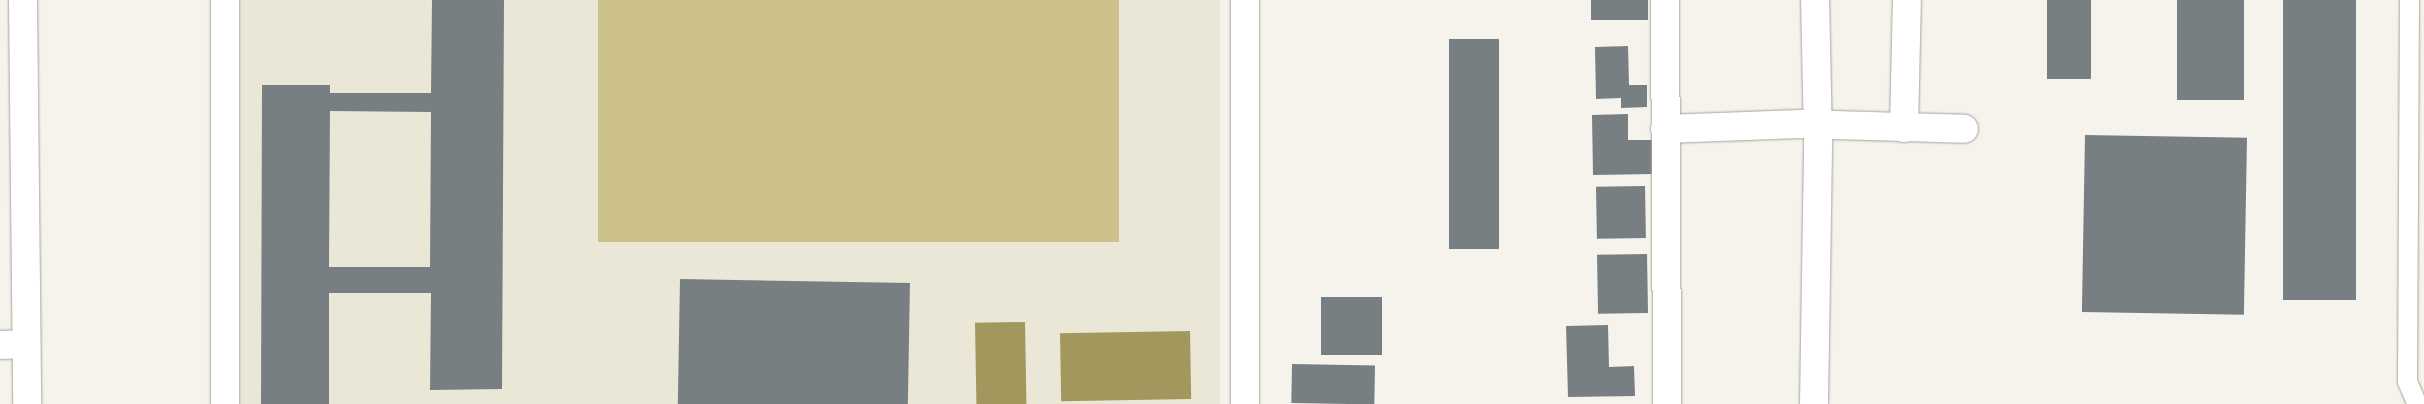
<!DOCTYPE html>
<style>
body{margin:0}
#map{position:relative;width:2424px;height:404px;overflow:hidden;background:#f5f3eb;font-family:Jost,sans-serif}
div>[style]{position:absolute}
.built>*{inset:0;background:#eae7d7;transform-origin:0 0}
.green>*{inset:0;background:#ccc18a;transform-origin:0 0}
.water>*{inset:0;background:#a2975c;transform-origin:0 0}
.building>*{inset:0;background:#777f83;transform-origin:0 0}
.roads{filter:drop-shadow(0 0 1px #a5a39b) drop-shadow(0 0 1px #a5a39b)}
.lane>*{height:19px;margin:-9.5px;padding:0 9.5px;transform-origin:9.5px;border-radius:9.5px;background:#fff}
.street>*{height:28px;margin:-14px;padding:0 14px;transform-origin:14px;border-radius:14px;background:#fff}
.secondary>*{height:28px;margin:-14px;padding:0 14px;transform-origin:14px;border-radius:14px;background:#fff}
span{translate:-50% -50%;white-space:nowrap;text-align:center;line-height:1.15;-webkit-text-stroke:4px #f5f3eb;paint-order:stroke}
</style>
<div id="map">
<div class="built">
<i style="left:240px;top:0;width:980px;height:404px"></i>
</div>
<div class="green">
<i style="left:598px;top:0;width:521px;height:242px"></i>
</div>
<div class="water">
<i style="left:1025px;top:322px;width:82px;height:50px;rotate:89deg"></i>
<i style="left:1190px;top:331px;width:68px;height:130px;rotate:89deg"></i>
</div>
<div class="building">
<i style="clip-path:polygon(evenodd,432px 0,504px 0,502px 389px,430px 390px,431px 293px,329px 293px,329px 404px,261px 404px,262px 85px,330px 85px,330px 93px,431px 93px,432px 0,330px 111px,431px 112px,430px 267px,329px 267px,330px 111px)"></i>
<i style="left:1591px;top:0;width:57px;height:20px"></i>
<i style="left:2047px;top:0;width:44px;height:79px"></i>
<i style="left:2177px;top:0;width:67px;height:100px"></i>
<i style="left:2283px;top:0;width:73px;height:300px"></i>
<i style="left:1449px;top:39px;width:50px;height:210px"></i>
<i style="clip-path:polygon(1628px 46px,1629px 85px,1647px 85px,1647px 107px,1621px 108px,1621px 98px,1596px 99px,1595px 47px)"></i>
<i style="clip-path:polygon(1628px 114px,1628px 140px,1652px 140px,1652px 174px,1593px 175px,1592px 115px)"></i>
<i style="left:2085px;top:135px;width:162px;height:177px;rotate:1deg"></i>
<i style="left:1645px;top:186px;width:52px;height:49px;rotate:89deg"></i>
<i style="left:1647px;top:254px;width:59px;height:50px;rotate:89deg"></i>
<i style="left:680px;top:279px;width:230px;height:125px;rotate:1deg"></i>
<i style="left:1321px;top:297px;width:61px;height:58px"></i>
<i style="clip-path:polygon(1608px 325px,1609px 367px,1634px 366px,1635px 396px,1568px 397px,1566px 326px)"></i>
<i style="left:1292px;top:364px;width:83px;height:39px;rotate:1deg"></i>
</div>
<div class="roads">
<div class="lane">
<i style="left:2409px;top:0;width:381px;rotate:90.3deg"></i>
<i style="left:2407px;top:381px;width:25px;rotate:67deg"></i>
</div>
<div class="street">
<i style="left:1665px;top:0;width:404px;rotate:89.7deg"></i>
<i style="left:1904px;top:128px;width:128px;rotate:-88.7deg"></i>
<i style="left:1665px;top:129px;width:135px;rotate:-2.1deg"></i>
<i style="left:1800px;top:124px;width:164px;rotate:1.7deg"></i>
<i style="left:225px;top:404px;width:404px;rotate:-90deg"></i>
<i style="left:1245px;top:404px;width:404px;rotate:-90deg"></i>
<i style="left:1814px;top:404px;width:265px;rotate:-89.1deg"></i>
<i style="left:1818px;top:139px;width:139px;rotate:-91.2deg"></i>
</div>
<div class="secondary">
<i style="left:23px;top:0;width:404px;rotate:89.4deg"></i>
<i style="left:0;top:345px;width:26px;rotate:-2deg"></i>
</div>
</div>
</div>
